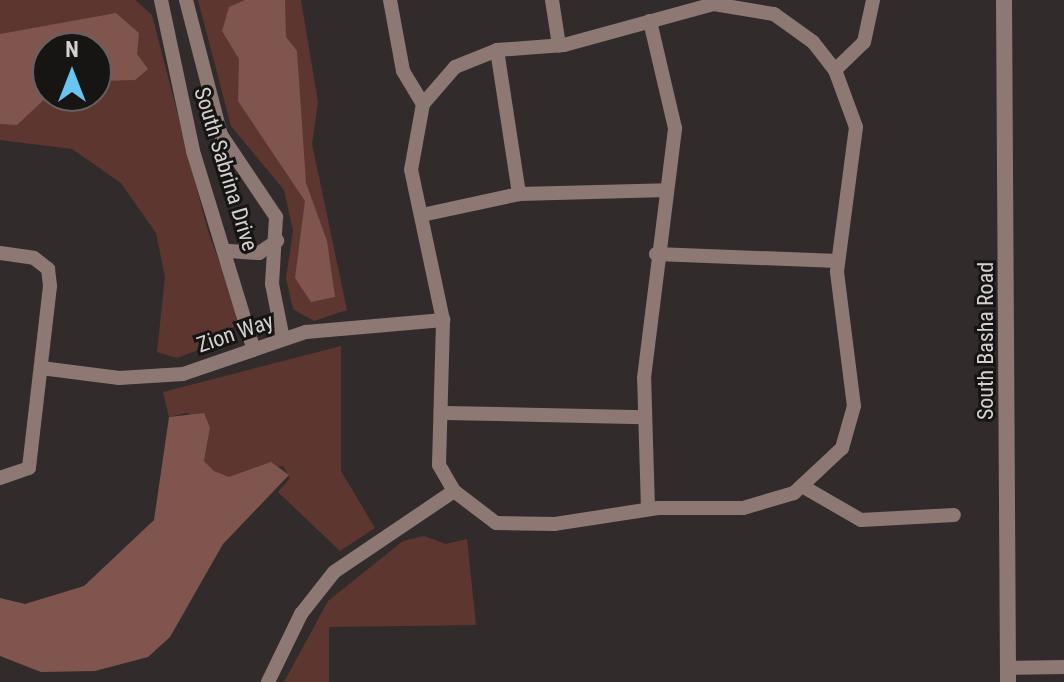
<!DOCTYPE html>
<style>
body{margin:0}
#map{position:relative;width:1064px;height:682px;overflow:hidden;background:#312c2b;font-family:"Roboto Condensed",sans-serif}
div>[style]{position:absolute}
.green>*{inset:0;background:#5e3630}
.water>*{inset:0;background:#80554e}
.minor>*{height:14px;margin:-7px;padding:0 7px;transform-origin:7px;border-radius:7px;background:#8d7874}
.tertiary>*{height:16px;margin:-8px;padding:0 8px;transform-origin:8px;border-radius:8px;background:#8d7874}
span{translate:-50% -50%;white-space:nowrap;text-align:center;line-height:1.15;-webkit-text-stroke:6px #171514;paint-order:stroke}
.street-label{font-size:22px;color:#d4d0d0}
.north{position:absolute;left:32px;top:32px;width:80px;height:80px;box-sizing:border-box;background:#171514;border:2px solid #63605f;border-radius:50%;rotate:0deg;font-size:22px;font-weight:700;line-height:32px;text-align:center;color:#d4d0d0}
.north::after{content:'';display:block;margin:auto;width:28px;height:36px;background:#68c4f0;clip-path:polygon(50% 0,100% 100%,50% 72%,0 100%)}
</style>
<div id="map">
<div class="green">
<i style="clip-path:polygon(evenodd,0 0,135px 0,152px 15px,207px 228px,240px 320px,219px 342px,177px 358px,157px 352px,165px 277px,156px 233px,121px 183px,72px 149px,0 140px,0 0,48px 48px,96px 48px,96px 96px,48px 96px,48px 48px)"></i>
<i style="clip-path:polygon(198px 0,301px 0,318px 102px,312px 144px,347px 310px,314px 321px,293px 309px,286px 278px,293px 231px,284px 190px,231px 126px)"></i>
<i style="clip-path:polygon(341px 346px,341px 471px,375px 528px,340px 551px,278px 492px,290px 478px,283px 466px,229px 477px,214px 472px,204px 461px,210px 428px,187px 413px,169px 417px,163px 392px)"></i>
<i style="clip-path:polygon(424px 536px,446px 544px,467px 539px,476px 625px,329px 627px,329px 682px,284px 682px,328px 601px,403px 541px)"></i>
</div>
<div class="water">
<i style="clip-path:polygon(245px 0,285px 0,286px 37px,297px 51px,306px 183px,327px 241px,335px 297px,311px 302px,295px 278px,305px 201px,238px 101px,239px 59px,222px 31px,229px 7px)"></i>
<i style="clip-path:polygon(116px 13px,139px 33px,137px 54px,148px 69px,135px 80px,96px 81px,96px 48px,48px 48px,48px 96px,17px 125px,0 124px,0 34px)"></i>
<i style="clip-path:polygon(204px 413px,210px 428px,204px 461px,214px 471px,229px 477px,271px 462px,289px 475px,223px 544px,170px 637px,148px 657px,95px 671px,41px 672px,0 656px,0 598px,25px 604px,84px 586px,154px 520px,169px 417px)"></i>
</div>
<div class="minor">
<i style="left:161px;top:0;width:154px;rotate:78deg"></i>
<i style="left:193px;top:151px;width:208px;rotate:73deg"></i>
<i style="left:186px;top:0;width:139px;rotate:75.5deg"></i>
<i style="left:221px;top:135px;width:99px;rotate:56.1deg"></i>
<i style="left:276px;top:217px;width:67px;rotate:93.4deg"></i>
<i style="left:272px;top:284px;width:56px;rotate:78.7deg"></i>
<i style="left:390px;top:0;width:72px;rotate:79.6deg"></i>
<i style="left:403px;top:71px;width:39px;rotate:59deg"></i>
<i style="left:552px;top:0;width:46px;rotate:81.2deg"></i>
<i style="left:714px;top:4px;width:61px;rotate:9.5deg"></i>
<i style="left:774px;top:14px;width:48px;rotate:35.7deg"></i>
<i style="left:813px;top:42px;width:36px;rotate:52deg"></i>
<i style="left:835px;top:70px;width:61px;rotate:69.8deg"></i>
<i style="left:856px;top:127px;width:146px;rotate:97.5deg"></i>
<i style="left:837px;top:272px;width:135px;rotate:82.8deg"></i>
<i style="left:854px;top:406px;width:44px;rotate:105.9deg"></i>
<i style="left:842px;top:448px;width:66px;rotate:136.8deg"></i>
<i style="left:794px;top:493px;width:53px;rotate:163.6deg"></i>
<i style="left:743px;top:508px;width:85px;rotate:180deg"></i>
<i style="left:658px;top:508px;width:104px;rotate:171.2deg"></i>
<i style="left:555px;top:524px;width:59px;rotate:-179deg"></i>
<i style="left:496px;top:523px;width:53px;rotate:-142.7deg"></i>
<i style="left:454px;top:491px;width:30px;rotate:-120deg"></i>
<i style="left:439px;top:465px;width:145px;rotate:-88.4deg"></i>
<i style="left:443px;top:320px;width:153px;rotate:-102deg"></i>
<i style="left:411px;top:170px;width:67px;rotate:-79.7deg"></i>
<i style="left:423px;top:104px;width:49px;rotate:-49.1deg"></i>
<i style="left:455px;top:67px;width:45px;rotate:-22deg"></i>
<i style="left:497px;top:50px;width:67px;rotate:-4.3deg"></i>
<i style="left:564px;top:45px;width:156px;rotate:-15.3deg"></i>
<i style="left:497px;top:50px;width:146px;rotate:81.3deg"></i>
<i style="left:835px;top:70px;width:40px;rotate:-44deg"></i>
<i style="left:864px;top:42px;width:43px;rotate:-77.9deg"></i>
<i style="left:422px;top:215px;width:99px;rotate:-12.2deg"></i>
<i style="left:519px;top:194px;width:148px;rotate:-1.5deg"></i>
<i style="left:229px;top:251px;width:30px;rotate:4deg"></i>
<i style="left:259px;top:253px;width:22px;rotate:-34deg"></i>
<i style="left:0;top:253px;width:34px;rotate:8deg"></i>
<i style="left:34px;top:258px;width:18px;rotate:38deg"></i>
<i style="left:48px;top:269px;width:17px;rotate:83deg"></i>
<i style="left:50px;top:286px;width:183px;rotate:96.6deg"></i>
<i style="left:29px;top:468px;width:31px;rotate:161deg"></i>
<i style="left:656px;top:254px;width:182px;rotate:2.2deg"></i>
<i style="left:41px;top:368px;width:79px;rotate:7.3deg"></i>
<i style="left:119px;top:378px;width:64px;rotate:-3.6deg"></i>
<i style="left:183px;top:374px;width:130px;rotate:-18.9deg"></i>
<i style="left:306px;top:332px;width:138px;rotate:-5deg"></i>
<i style="left:445px;top:413px;width:199px;rotate:1.2deg"></i>
<i style="left:802px;top:486px;width:68px;rotate:30deg"></i>
<i style="left:861px;top:520px;width:93px;rotate:-3.1deg"></i>
<i style="left:648px;top:509px;width:131px;rotate:-91.7deg"></i>
<i style="left:644px;top:378px;width:252px;rotate:-82.9deg"></i>
<i style="left:675px;top:128px;width:110px;rotate:-103.2deg"></i>
<i style="left:1008px;top:668px;width:56px;rotate:-1deg"></i>
<i style="left:268px;top:682px;width:76px;rotate:-64.1deg"></i>
<i style="left:301px;top:614px;width:53px;rotate:-51.8deg"></i>
<i style="left:334px;top:572px;width:145px;rotate:-34deg"></i>
</div>
<div class="tertiary">
<i style="left:1004px;top:0;width:682px;rotate:89.66deg"></i>
</div>
<div class="street-label">
<span style="left:226px;top:169px;rotate:73deg">South Sabrina Drive</span>
<span style="left:235px;top:333px;rotate:-19deg">Zion Way</span>
<span style="left:986px;top:341px;rotate:-90deg">South Basha Road</span>
</div>
<div class="north">N</div>
</div>
